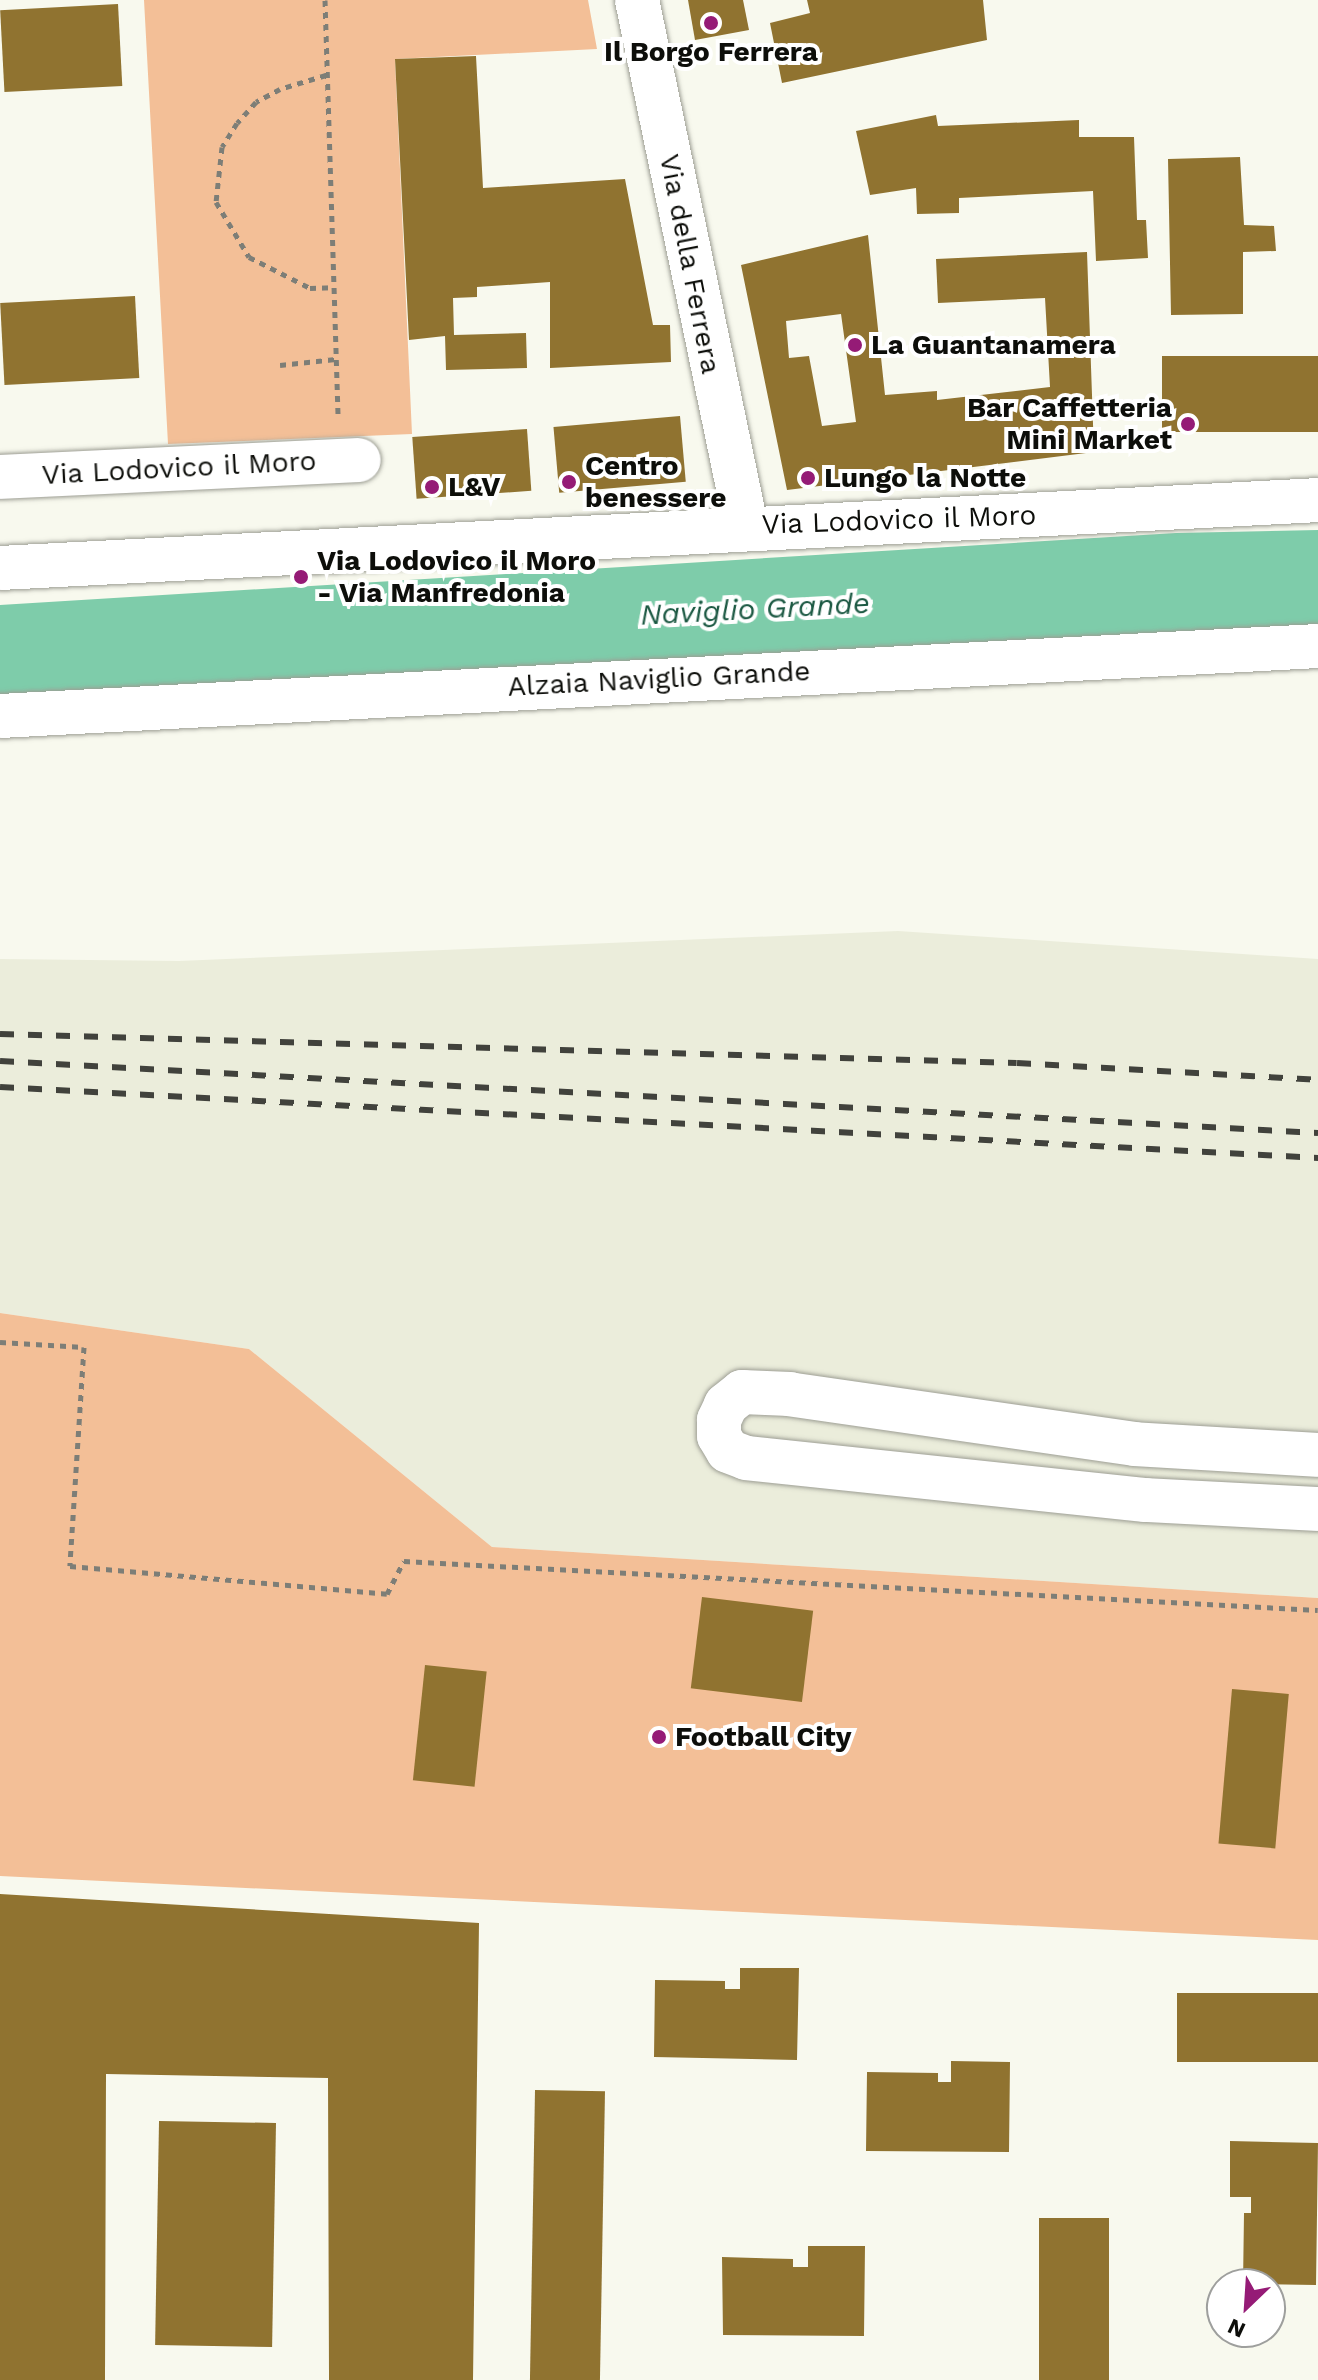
<!DOCTYPE html>
<style>
body{margin:0}
#map{position:relative;width:1318px;height:2380px;overflow:hidden;background:#f8f9ee;font-family:"Work Sans",sans-serif}
div>[style]{position:absolute}
.built>*{inset:0;background:#ebeddb}
.green>*{inset:0;background:#f3bf97}
.water>*{inset:0;background:#7eccaa}
.building>*{inset:0;background:#907330;transform-origin:0 0}
.path>*{height:5px;margin-top:-2.5px;transform-origin:0;background:repeating-linear-gradient(90deg,#7d7e77 0 6px,transparent 0 12px)}
.roads{filter:drop-shadow(0 0 2px #9d9e94) drop-shadow(0 0 2px #9d9e94)}
.minor>*{height:44px;margin:-22px;padding:0 22px;transform-origin:22px;border-radius:22px;background:#fff}
.rail>*{height:6px;margin-top:-3px;transform-origin:0;background:repeating-linear-gradient(90deg,#41423c 0 14px,transparent 0 28px)}
.dots>*{width:22px;height:22px;translate:-50% -50%;box-sizing:border-box;border:4px solid #fff;border-radius:50%}
span{translate:-50% -50%;white-space:nowrap;text-align:center;line-height:1.15;-webkit-text-stroke:8px #fff;paint-order:stroke}
.poi-label{font-size:28px;color:#0d0e0a;font-weight:700}
.left{translate:0 -50%;text-align:left}
.right{translate:-100% -50%;text-align:right}
.street-label{font-size:28px;color:#0d0e0a}
.water-label{font-size:30px;color:#1b5842;font-style:italic}
.north{position:absolute;left:1206px;top:2268px;width:80px;height:80px;box-sizing:border-box;background:#fff;border:2px solid #9e9f9d;border-radius:50%;rotate:205deg;font-size:22px;font-weight:700;line-height:32px;text-align:center;color:#0d0e0a}
.north::after{content:'';display:block;margin:auto;width:28px;height:36px;background:#951b76;clip-path:polygon(50% 0,100% 100%,50% 72%,0 100%)}
</style>
<div id="map">
<div class="built">
<i style="clip-path:polygon(898px 931px,1318px 959px,1318px 1598px,492px 1547px,249px 1349px,0 1313px,0 959px,179px 961px)"></i>
</div>
<div class="green">
<i style="clip-path:polygon(144px 0,588px 0,597px 49px,395px 59px,412px 434px,168px 444px)"></i>
<i style="clip-path:polygon(0 1313px,249px 1349px,492px 1547px,1318px 1598px,1318px 1940px,0 1876px)"></i>
</div>
<div class="water">
<i style="clip-path:polygon(1318px 530px,1318px 627px,0 699px,0 605px,1176px 533px)"></i>
</div>
<div class="building">
<i style="clip-path:polygon(688px 0,743px 0,749px 30px,695px 40px)"></i>
<i style="clip-path:polygon(807px 0,983px 0,987px 40px,782px 83px,770px 23px,810px 13px)"></i>
<i style="left:118px;top:4px;width:82px;height:118px;rotate:87deg"></i>
<i style="clip-path:polygon(476px 56px,483px 188px,625px 179px,653px 325px,670px 325px,671px 362px,550px 368px,550px 282px,477px 287px,477px 297px,453px 298px,454px 335px,526px 333px,527px 368px,446px 370px,445px 336px,409px 340px,395px 59px)"></i>
<i style="clip-path:polygon(936px 115px,938px 126px,1079px 120px,1079px 137px,1134px 137px,1137px 220px,1146px 220px,1148px 258px,1096px 261px,1093px 191px,959px 198px,959px 213px,917px 214px,916px 188px,870px 195px,856px 131px)"></i>
<i style="clip-path:polygon(1240px 157px,1244px 225px,1274px 226px,1276px 251px,1243px 252px,1243px 314px,1171px 315px,1168px 159px)"></i>
<i style="clip-path:polygon(evenodd,868px 235px,885px 395px,937px 391px,937px 400px,1050px 387px,1045px 298px,938px 303px,936px 259px,1087px 252px,1094px 452px,787px 490px,741px 265px,868px 235px,841px 314px,856px 422px,822px 426px,809px 356px,789px 358px,786px 321px,841px 314px)"></i>
<i style="left:135px;top:296px;width:82px;height:135px;rotate:87deg"></i>
<i style="left:1318px;top:356px;width:76px;height:156px;rotate:90deg"></i>
<i style="left:680px;top:416px;width:66px;height:127px;rotate:85deg"></i>
<i style="left:527px;top:429px;width:62px;height:115px;rotate:86deg"></i>
<i style="left:702px;top:1597px;width:112px;height:92px;rotate:7deg"></i>
<i style="left:425px;top:1665px;width:62px;height:116px;rotate:6deg"></i>
<i style="left:1232px;top:1689px;width:57px;height:155px;rotate:5deg"></i>
<i style="clip-path:polygon(0 1894px,479px 1923px,473px 2380px,329px 2380px,328px 2078px,106px 2074px,105px 2380px,0 2380px)"></i>
<i style="clip-path:polygon(740px 1968px,799px 1968px,797px 2060px,654px 2057px,655px 1980px,725px 1981px,725px 1989px,740px 1989px)"></i>
<i style="left:1177px;top:1993px;width:141px;height:69px"></i>
<i style="clip-path:polygon(951px 2061px,1010px 2062px,1009px 2152px,866px 2151px,867px 2072px,938px 2073px,938px 2082px,951px 2082px)"></i>
<i style="left:535px;top:2090px;width:70px;height:290px;rotate:1deg"></i>
<i style="left:276px;top:2123px;width:224px;height:117px;rotate:91deg"></i>
<i style="clip-path:polygon(1230px 2141px,1318px 2143px,1316px 2285px,1243px 2284px,1244px 2213px,1251px 2213px,1251px 2197px,1230px 2197px)"></i>
<i style="left:1039px;top:2218px;width:70px;height:162px"></i>
<i style="clip-path:polygon(808px 2246px,865px 2246px,864px 2336px,723px 2335px,722px 2257px,793px 2259px,793px 2267px,808px 2267px)"></i>
</div>
<div class="path">
<i style="left:325px;top:0;width:419px;rotate:88.2deg"></i>
<i style="left:326px;top:75px;width:48px;rotate:163.1deg"></i>
<i style="left:280px;top:89px;width:27px;rotate:152deg"></i>
<i style="left:256px;top:102px;width:28px;rotate:132deg"></i>
<i style="left:237px;top:123px;width:28px;rotate:122deg"></i>
<i style="left:222px;top:147px;width:55px;rotate:96.2deg"></i>
<i style="left:216px;top:202px;width:64px;rotate:59deg"></i>
<i style="left:249px;top:257px;width:68px;rotate:26.9deg"></i>
<i style="left:310px;top:288px;width:23px;rotate:-2deg"></i>
<i style="left:280px;top:365px;width:56px;rotate:-6.1deg"></i>
<i style="left:0;top:1342px;width:84px;rotate:3.4deg"></i>
<i style="left:84px;top:1347px;width:219px;rotate:93.7deg"></i>
<i style="left:70px;top:1566px;width:318px;rotate:5deg"></i>
<i style="left:387px;top:1594px;width:37px;rotate:-63deg"></i>
<i style="left:404px;top:1561px;width:915px;rotate:3.07deg"></i>
</div>
<div class="roads">
<div class="minor">
<i style="left:637px;top:0;width:537px;rotate:78.29deg"></i>
<i style="left:0;top:477px;width:359px;rotate:-2.7deg"></i>
<i style="left:0;top:568px;width:1320px;rotate:-2.95deg"></i>
<i style="left:0;top:716px;width:1320px;rotate:-3.04deg"></i>
<i style="left:1318px;top:1455px;width:183px;rotate:-176.6deg"></i>
<i style="left:1135px;top:1444px;width:349px;rotate:-171.8deg"></i>
<i style="left:790px;top:1394px;width:48px;rotate:-177.6deg"></i>
<i style="left:742px;top:1392px;width:21px;rotate:141deg"></i>
<i style="left:726px;top:1405px;width:17px;rotate:115deg"></i>
<i style="left:719px;top:1420px;width:16px;rotate:90deg"></i>
<i style="left:719px;top:1436px;width:17px;rotate:59deg"></i>
<i style="left:728px;top:1451px;width:19px;rotate:21deg"></i>
<i style="left:746px;top:1458px;width:402px;rotate:6deg"></i>
<i style="left:1146px;top:1500px;width:172px;rotate:3deg"></i>
</div>
</div>
<div class="rail">
<i style="left:0;top:1034px;width:1017px;rotate:1.63deg"></i>
<i style="left:1017px;top:1063px;width:301px;rotate:3.2deg"></i>
<i style="left:0;top:1061px;width:1320px;rotate:3.13deg"></i>
<i style="left:0;top:1087px;width:1320px;rotate:3.08deg"></i>
</div>
<div class="dots">
<i style="left:711px;top:23px;background:#951b76"></i>
<i style="left:855px;top:345px;background:#951b76"></i>
<i style="left:1188px;top:424px;background:#951b76"></i>
<i style="left:808px;top:478px;background:#951b76"></i>
<i style="left:569px;top:482px;background:#951b76"></i>
<i style="left:432px;top:487px;background:#951b76"></i>
<i style="left:301px;top:577px;background:#951b76"></i>
<i style="left:659px;top:1737px;background:#951b76"></i>
</div>
<div class="poi-label">
<span style="left:711px;top:52px">Il Borgo Ferrera</span>
<span class="left" style="left:871px;top:345px">La Guantanamera</span>
<span class="right" style="left:1172px;top:424px">Bar Caffetteria<br>Mini Market</span>
<span class="left" style="left:585px;top:482px">Centro<br>benessere</span>
<span class="left" style="left:824px;top:478px">Lungo la Notte</span>
<span class="left" style="left:448px;top:487px">L&amp;V</span>
<span class="left" style="left:317px;top:577px">Via Lodovico il Moro<br>- Via Manfredonia</span>
<span class="left" style="left:675px;top:1737px">Football City</span>
</div>
<div class="street-label">
<span style="left:690px;top:264px;rotate:79deg">Via della Ferrera</span>
<span style="left:179px;top:468px;rotate:-3deg">Via Lodovico il Moro</span>
<span style="left:899px;top:520px;rotate:-2deg">Via Lodovico il Moro</span>
<span style="left:659px;top:679px;rotate:-3deg">Alzaia Naviglio Grande</span>
</div>
<div class="water-label">
<span style="left:755px;top:609px;rotate:-3deg">Naviglio Grande</span>
</div>
<div class="north">N</div>
</div>
